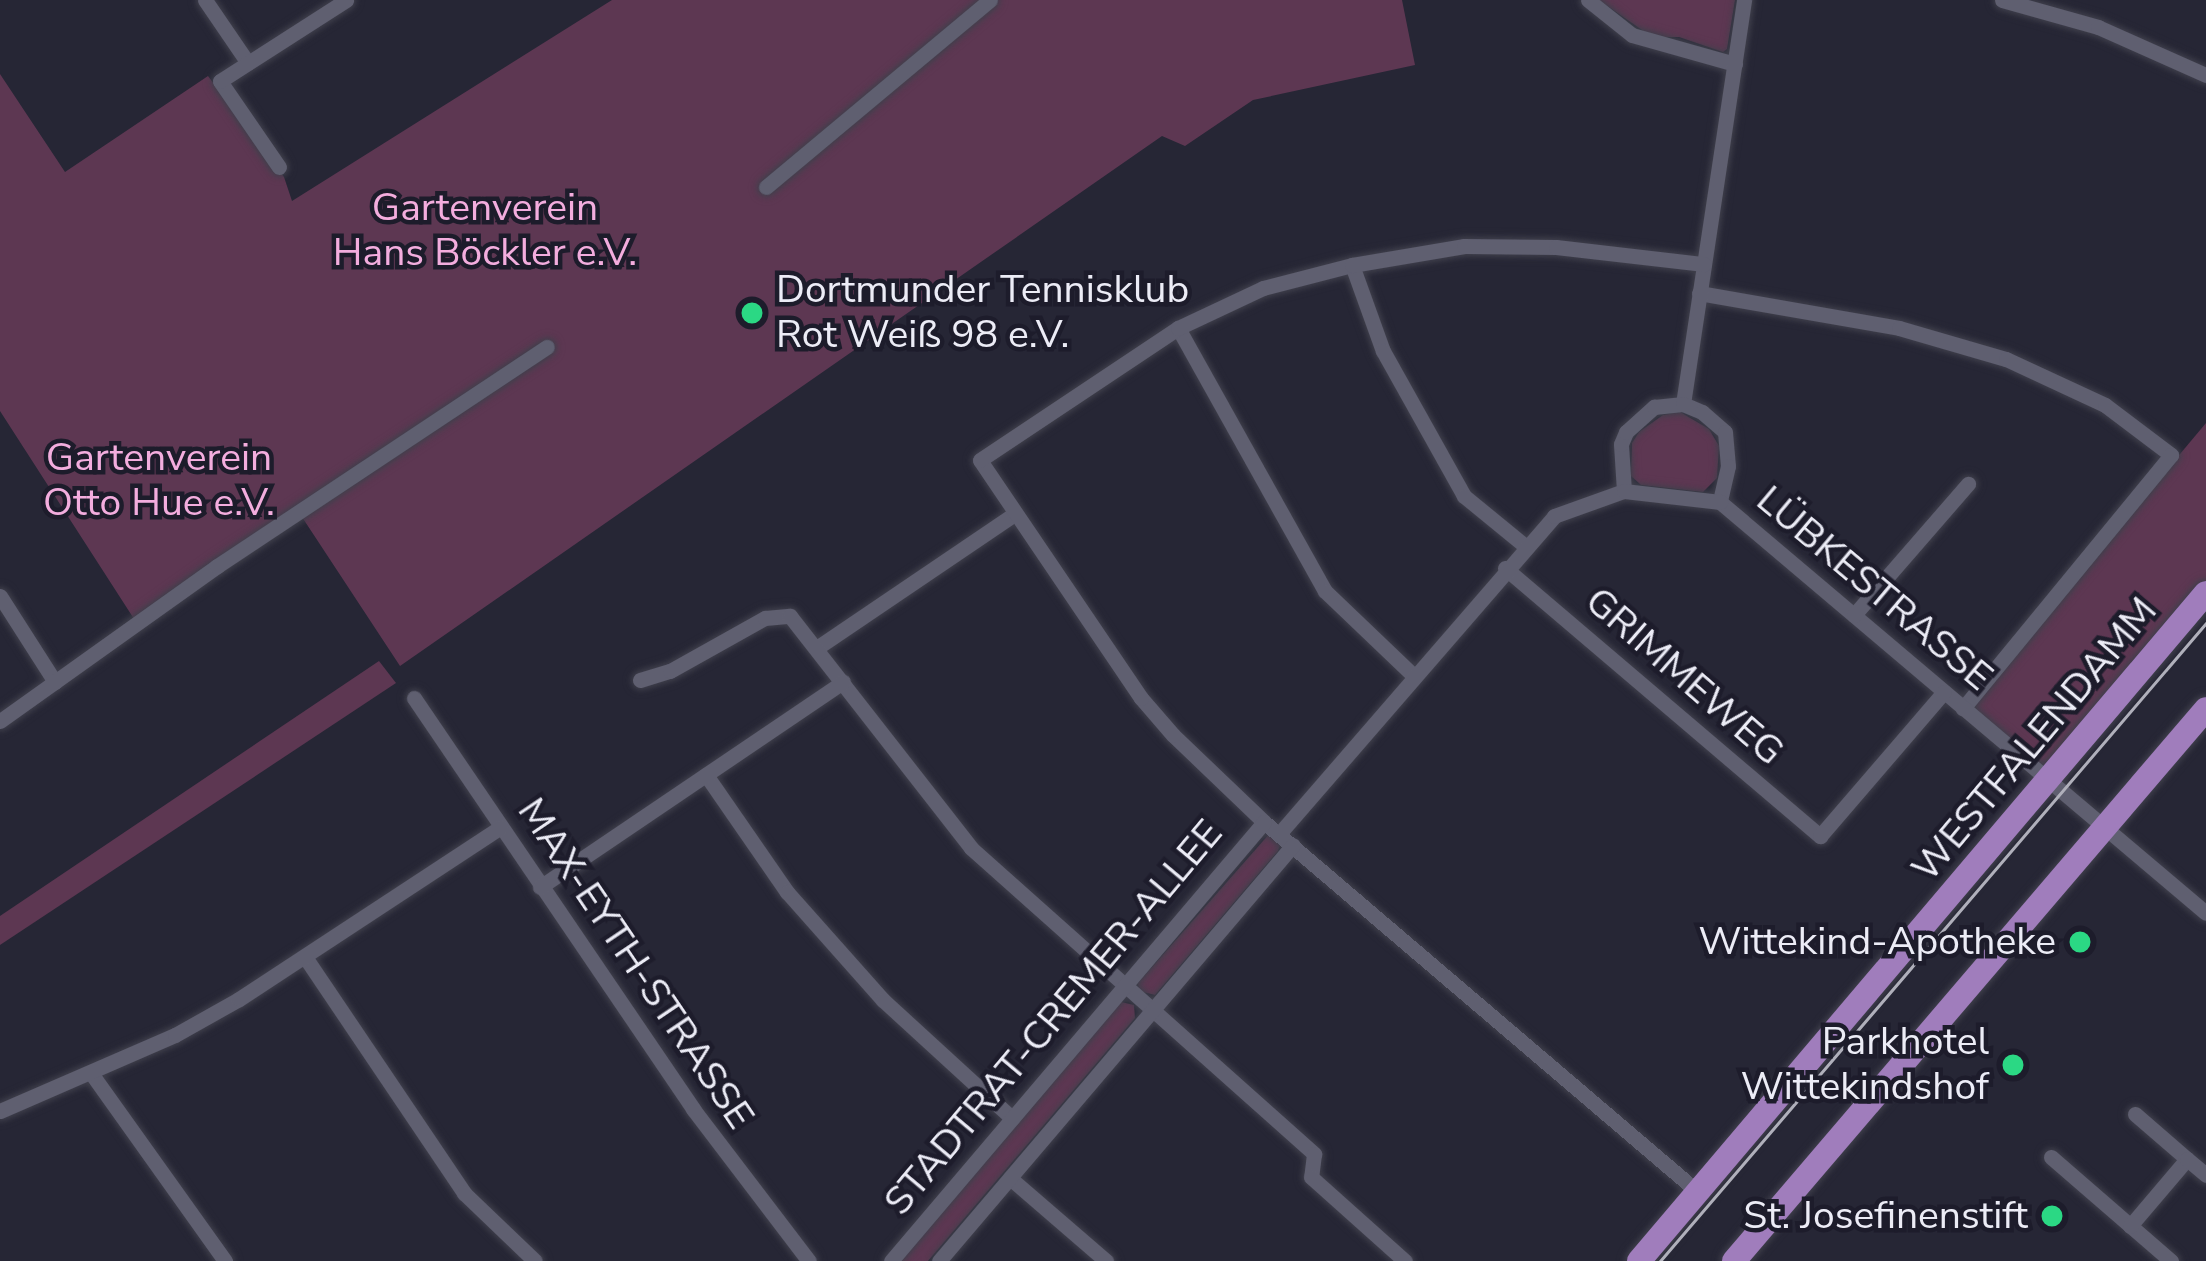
<!DOCTYPE html>
<meta charset="utf-8">
<style>
body{margin:0}
#map{position:relative;width:2206px;height:1261px;overflow:hidden;background:#262635;font-family:"Nunito Sans",sans-serif}
div>[style]{position:absolute}
.green>*{inset:0;background:#5d3752}
.roads{filter:drop-shadow(0 0 3px #40404c) drop-shadow(0 0 3px #40404c)}
.street>*{height:15px;margin:-7.5px;padding:0 7.5px;transform-origin:7.5px;border-radius:7.5px;background:#5f5f70}
.primary>*{height:24px;margin:-12px;padding:0 12px;transform-origin:12px;border-radius:12px;background:#a07dbc}
.tram>*{height:3px;margin:-1.5px;padding:0 1.5px;transform-origin:1.5px;border-radius:1.5px;background:#b0b0bb}
.dots>*{width:33px;height:33px;translate:-50% -50%;box-sizing:border-box;border:6px solid #1d1c2b;border-radius:50%}
span{translate:-50% -50%;white-space:nowrap;text-align:center;line-height:1.15;-webkit-text-stroke:9px #1d1c2b;paint-order:stroke}
.park-label{font-size:39px;color:#f3adde}
.poi-label{font-size:39px;color:#ececf6}
.left{translate:0 -50%;text-align:left}
.right{translate:-100% -50%;text-align:right}
.street-label{font-size:39px;color:#ececf6}
</style>
<div id="map">
<div class="green">
<i style="clip-path:polygon(612px 0,1402px 0,1415px 65px,1253px 100px,1185px 146px,1162px 136px,400px 666px,300px 514px,136px 622px,0 411px,0 74px,65px 172px,208px 76px,284px 177px,292px 201px)"></i>
<i style="clip-path:polygon(1599px 0,1735px 0,1727px 49px,1723px 52px,1679px 37px,1652px 37px)"></i>
<i style="clip-path:polygon(1680px 412px,1709px 429px,1719px 446px,1717px 478px,1703px 492px,1641px 485px,1631px 476px,1632px 443px,1639px 432px,1663px 415px)"></i>
<i style="clip-path:polygon(2206px 423px,2206px 588px,2046px 774px,1968px 707px)"></i>
<i style="clip-path:polygon(379px 661px,396px 683px,0 945px,0 916px)"></i>
<i style="clip-path:polygon(1270px 833px,1280px 845px,1278px 851px,1155px 995px,1139px 991px,1138px 983px)"></i>
<i style="clip-path:polygon(1121px 1002px,1134px 1005px,1135px 1018px,928px 1261px,901px 1261px)"></i>
</div>
<div class="roads">
<div class="street">
<i style="left:205px;top:0;width:76px;rotate:55.7deg"></i>
<i style="left:1588px;top:0;width:56px;rotate:38.5deg"></i>
<i style="left:1632px;top:35px;width:107px;rotate:15.7deg"></i>
<i style="left:2002px;top:0;width:100px;rotate:15.7deg"></i>
<i style="left:2098px;top:27px;width:118px;rotate:24deg"></i>
<i style="left:279px;top:167px;width:104px;rotate:-124.5deg"></i>
<i style="left:220px;top:81px;width:150px;rotate:-32.7deg"></i>
<i style="left:766px;top:187px;width:292px;rotate:-39.9deg"></i>
<i style="left:1352px;top:265px;width:91px;rotate:70.2deg"></i>
<i style="left:1383px;top:351px;width:166px;rotate:60.8deg"></i>
<i style="left:1464px;top:496px;width:79px;rotate:39.3deg"></i>
<i style="left:1699px;top:293px;width:203px;rotate:9.9deg"></i>
<i style="left:1899px;top:328px;width:111px;rotate:16.2deg"></i>
<i style="left:2006px;top:359px;width:109px;rotate:24.9deg"></i>
<i style="left:2105px;top:405px;width:83px;rotate:37.1deg"></i>
<i style="left:2171px;top:455px;width:328px;rotate:129.4deg"></i>
<i style="left:1178px;top:328px;width:301px;rotate:60.8deg"></i>
<i style="left:1325px;top:591px;width:120px;rotate:43.7deg"></i>
<i style="left:1683px;top:404px;width:409px;rotate:-81.4deg"></i>
<i style="left:1624px;top:491px;width:47px;rotate:-93.7deg"></i>
<i style="left:1621px;top:444px;width:13px;rotate:-67deg"></i>
<i style="left:1626px;top:432px;width:38px;rotate:-42deg"></i>
<i style="left:1654px;top:407px;width:29px;rotate:-6deg"></i>
<i style="left:1683px;top:404px;width:21px;rotate:23deg"></i>
<i style="left:1702px;top:412px;width:30px;rotate:41deg"></i>
<i style="left:1725px;top:432px;width:34px;rotate:85deg"></i>
<i style="left:1728px;top:466px;width:37px;rotate:103deg"></i>
<i style="left:1720px;top:502px;width:636px;rotate:40.22deg"></i>
<i style="left:1505px;top:568px;width:414px;rotate:40.4deg"></i>
<i style="left:1820px;top:836px;width:190px;rotate:-49.3deg"></i>
<i style="left:0;top:596px;width:102px;rotate:57.4deg"></i>
<i style="left:1854px;top:615px;width:174px;rotate:-49deg"></i>
<i style="left:818px;top:647px;width:235px;rotate:-34.1deg"></i>
<i style="left:640px;top:680px;width:31px;rotate:-17deg"></i>
<i style="left:670px;top:671px;width:109px;rotate:-29.2deg"></i>
<i style="left:765px;top:618px;width:25px;rotate:-5deg"></i>
<i style="left:790px;top:616px;width:294px;rotate:52deg"></i>
<i style="left:971px;top:848px;width:460px;rotate:41.7deg"></i>
<i style="left:1314px;top:1154px;width:23px;rotate:97deg"></i>
<i style="left:1311px;top:1177px;width:126px;rotate:41.8deg"></i>
<i style="left:414px;top:698px;width:497px;rotate:55.8deg"></i>
<i style="left:693px;top:1109px;width:191px;rotate:52.7deg"></i>
<i style="left:0;top:721px;width:267px;rotate:-35.5deg"></i>
<i style="left:217px;top:566px;width:396px;rotate:-33.6deg"></i>
<i style="left:706px;top:775px;width:142px;rotate:55.3deg"></i>
<i style="left:787px;top:892px;width:144px;rotate:48.4deg"></i>
<i style="left:883px;top:1000px;width:175px;rotate:42.5deg"></i>
<i style="left:1279px;top:834px;width:420px;rotate:-49.1deg"></i>
<i style="left:1554px;top:516px;width:74px;rotate:-19.7deg"></i>
<i style="left:1624px;top:491px;width:97px;rotate:6.5deg"></i>
<i style="left:540px;top:887px;width:366px;rotate:-34.1deg"></i>
<i style="left:305px;top:957px;width:285px;rotate:56deg"></i>
<i style="left:464px;top:1193px;width:98px;rotate:43.8deg"></i>
<i style="left:91px;top:1073px;width:231px;rotate:54.5deg"></i>
<i style="left:0;top:1111px;width:191px;rotate:-23.5deg"></i>
<i style="left:175px;top:1035px;width:73px;rotate:-29.4deg"></i>
<i style="left:239px;top:999px;width:313px;rotate:-33.3deg"></i>
<i style="left:2135px;top:1114px;width:69px;rotate:40.9deg"></i>
<i style="left:2051px;top:1157px;width:159px;rotate:40.9deg"></i>
<i style="left:1010px;top:1178px;width:127px;rotate:40.8deg"></i>
<i style="left:1698px;top:1192px;width:570px;rotate:-139.55deg"></i>
<i style="left:1264px;top:822px;width:126px;rotate:-136.3deg"></i>
<i style="left:1173px;top:735px;width:49px;rotate:-130.9deg"></i>
<i style="left:1141px;top:698px;width:287px;rotate:-124.1deg"></i>
<i style="left:980px;top:460px;width:238px;rotate:-33.7deg"></i>
<i style="left:1178px;top:328px;width:94px;rotate:-25.2deg"></i>
<i style="left:1263px;top:288px;width:92px;rotate:-14.5deg"></i>
<i style="left:1352px;top:265px;width:114px;rotate:-9.6deg"></i>
<i style="left:1464px;top:246px;width:92px;rotate:0.6deg"></i>
<i style="left:1556px;top:247px;width:149px;rotate:6.6deg"></i>
<i style="left:2130px;top:1226px;width:88px;rotate:-49.6deg"></i>
<i style="left:2187px;top:1159px;width:25px;rotate:40deg"></i>
<i style="left:891px;top:1261px;width:576px;rotate:-49.65deg"></i>
<i style="left:939px;top:1261px;width:546px;rotate:-49.6deg"></i>
</div>
<div class="primary">
<i style="left:1639px;top:1261px;width:876px;rotate:-49.68deg"></i>
<i style="left:1734px;top:1261px;width:726px;rotate:-49.47deg"></i>
</div>
</div>
<div class="tram">
<i style="left:1660px;top:1261px;width:840px;rotate:-49.44deg"></i>
</div>
<div class="dots">
<i style="left:752px;top:313px;background:#2bd884"></i>
<i style="left:2080px;top:942px;background:#2bd884"></i>
<i style="left:2013px;top:1065px;background:#2bd884"></i>
<i style="left:2052px;top:1216px;background:#2bd884"></i>
</div>
<div class="park-label">
<span style="left:485px;top:231px">Gartenverein<br>Hans Böckler e.V.</span>
<span style="left:159px;top:481px">Gartenverein<br>Otto Hue e.V.</span>
</div>
<div class="poi-label">
<span class="left" style="left:776px;top:313px">Dortmunder Tennisklub<br>Rot Weiß 98 e.V.</span>
<span class="right" style="left:2056px;top:942px">Wittekind-Apotheke</span>
<span class="right" style="left:1989px;top:1065px">Parkhotel<br>Wittekindshof</span>
<span class="right" style="left:2028px;top:1216px">St. Josefinenstift</span>
</div>
<div class="street-label">
<span style="left:1874px;top:589px;rotate:40deg">LÜBKESTRASSE</span>
<span style="left:1684px;top:677px;rotate:41deg">GRIMMEWEG</span>
<span style="left:2035px;top:740px;rotate:-50deg">WESTFALENDAMM</span>
<span style="left:635px;top:964px;rotate:56deg">MAX-EYTH-STRASSE</span>
<span style="left:1054px;top:1018px;rotate:-50deg">STADTRAT-CREMER-ALLEE</span>
</div>
</div>
